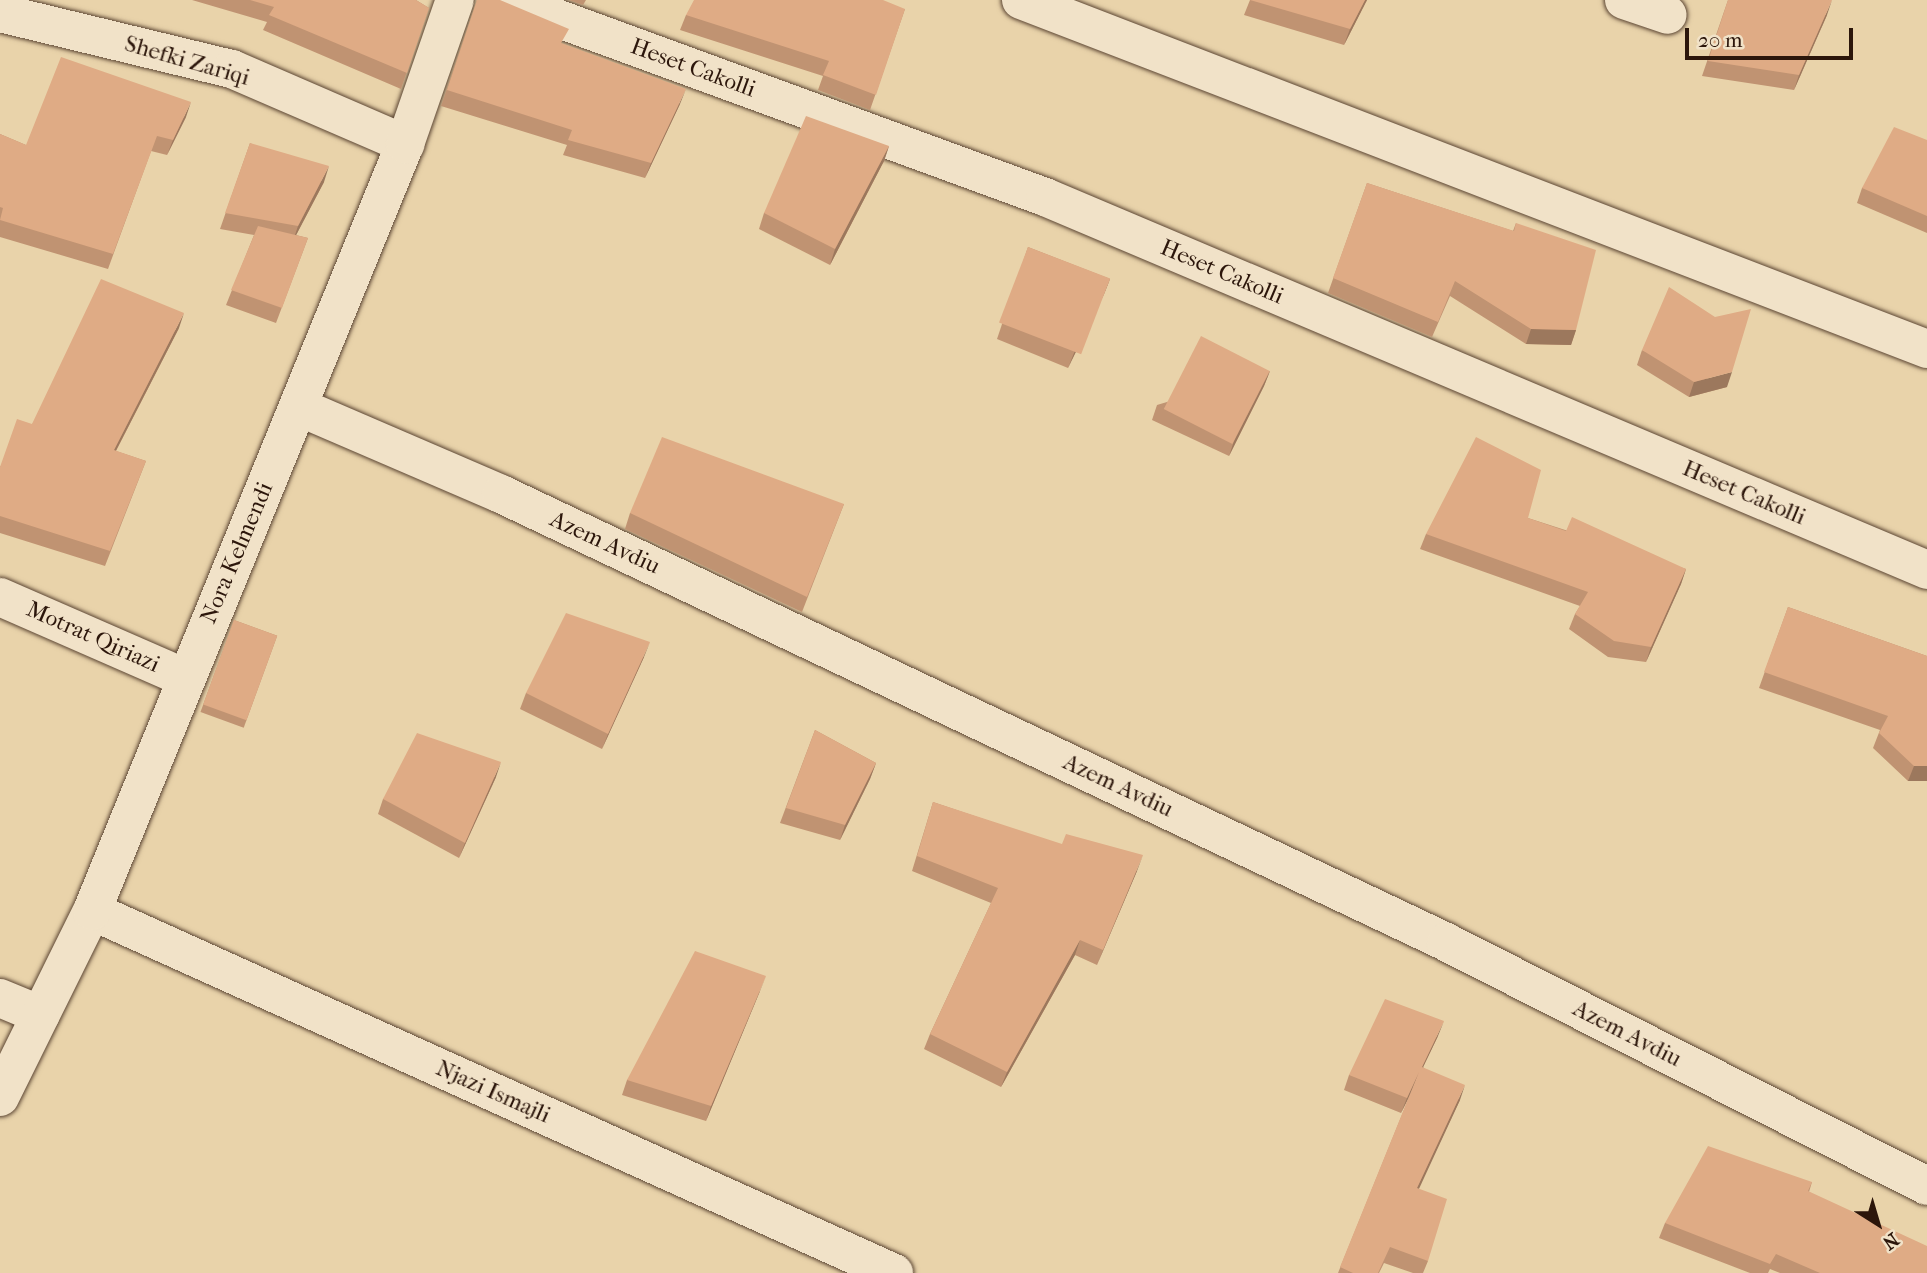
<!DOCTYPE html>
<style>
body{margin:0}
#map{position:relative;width:1927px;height:1273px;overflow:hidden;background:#e9d3aa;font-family:"IM FELL French Canon",serif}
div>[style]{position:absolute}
.roads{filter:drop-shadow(0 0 2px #5b4533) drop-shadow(0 0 2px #5b4533)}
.minor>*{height:38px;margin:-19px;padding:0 19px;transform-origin:19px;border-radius:19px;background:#f1e2c8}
.tertiary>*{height:38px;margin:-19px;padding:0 19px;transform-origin:19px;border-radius:19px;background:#f1e2c8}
.wall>*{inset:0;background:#c09372;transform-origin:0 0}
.shaded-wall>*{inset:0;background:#9c785d}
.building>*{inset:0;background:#dfab85;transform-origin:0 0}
span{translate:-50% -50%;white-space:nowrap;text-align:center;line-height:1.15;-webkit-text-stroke:5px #f1e2c8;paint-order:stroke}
.street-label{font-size:23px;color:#2c160b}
.north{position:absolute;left:1843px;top:1189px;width:70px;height:70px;-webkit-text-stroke:5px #f1e2c8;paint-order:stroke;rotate:143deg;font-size:19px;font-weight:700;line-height:28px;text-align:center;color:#2c160b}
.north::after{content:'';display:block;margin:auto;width:24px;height:32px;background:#2c160b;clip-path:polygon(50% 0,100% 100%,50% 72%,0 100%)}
.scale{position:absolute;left:1685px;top:28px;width:168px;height:32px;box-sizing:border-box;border:4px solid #2c160b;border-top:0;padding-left:9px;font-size:21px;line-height:24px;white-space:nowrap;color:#2c160b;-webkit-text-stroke:5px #f1e2c8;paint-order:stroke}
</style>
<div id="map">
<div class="roads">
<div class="minor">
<i style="left:507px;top:0;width:573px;rotate:20.11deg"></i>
<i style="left:1045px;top:197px;width:958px;rotate:22.92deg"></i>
<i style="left:1021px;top:0;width:971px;rotate:21.07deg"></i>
<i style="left:1624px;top:0;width:46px;rotate:18.8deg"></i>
<i style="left:0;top:13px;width:239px;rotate:13.6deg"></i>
<i style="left:232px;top:69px;width:189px;rotate:23.4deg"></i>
<i style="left:299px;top:407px;width:220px;rotate:23.3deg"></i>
<i style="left:501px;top:494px;width:1046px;rotate:25.36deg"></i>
<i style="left:1446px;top:942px;width:539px;rotate:26.9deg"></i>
<i style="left:0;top:597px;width:202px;rotate:23.6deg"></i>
<i style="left:92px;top:911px;width:880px;rotate:24.29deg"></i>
<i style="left:0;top:998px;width:44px;rotate:22.5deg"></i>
</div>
<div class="tertiary">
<i style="left:0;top:1097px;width:208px;rotate:-63.7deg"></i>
<i style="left:92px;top:911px;width:828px;rotate:-67.8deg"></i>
<i style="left:405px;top:144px;width:152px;rotate:-70.9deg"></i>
</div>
</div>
<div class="wall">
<i style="clip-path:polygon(192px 0,416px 0,429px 8px,401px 89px,263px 30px,267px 22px)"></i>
<i style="clip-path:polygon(477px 0,680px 104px,645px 178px,563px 155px,567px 145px,441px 106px)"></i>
<i style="clip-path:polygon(569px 0,586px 0,583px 5px)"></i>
<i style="clip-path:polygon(1250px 0,1367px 0,1344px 45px,1244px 15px)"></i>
<i style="clip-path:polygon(1728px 0,1827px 15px,1794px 90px,1702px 76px)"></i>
<i style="clip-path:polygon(905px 9px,870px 110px,818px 90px,823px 76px,680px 30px,686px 15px)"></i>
<i style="clip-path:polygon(186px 117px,167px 155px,151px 151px,108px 269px,0 237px,0 134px,26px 145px)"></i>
<i style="clip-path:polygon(1927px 140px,1927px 233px,1857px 203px,1862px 188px)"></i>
<i style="clip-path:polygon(250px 143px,324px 182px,296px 235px,308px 238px,276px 323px,226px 305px,254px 235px,220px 229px)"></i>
<i style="clip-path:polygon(889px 146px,884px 161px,830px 265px,759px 229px,764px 213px)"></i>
<i style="clip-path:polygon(1367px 183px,1513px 231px,1516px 223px,1576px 330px,1571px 345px,1526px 344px,1450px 296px,1432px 337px,1328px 293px)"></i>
<i style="clip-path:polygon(1028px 247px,1110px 279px,1104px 294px,1068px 368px,997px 339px)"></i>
<i style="clip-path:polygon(179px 328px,116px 451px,146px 461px,105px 566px,0 533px,0 467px,32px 424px)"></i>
<i style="clip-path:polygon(1642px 350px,1727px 387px,1689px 397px,1637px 365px)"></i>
<i style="clip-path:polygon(1270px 371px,1264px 386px,1229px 456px,1152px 420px,1157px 405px)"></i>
<i style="clip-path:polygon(844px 504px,802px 612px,625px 529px,630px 513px)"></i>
<i style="clip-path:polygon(1528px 518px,1686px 569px,1681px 584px,1646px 662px,1608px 657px,1569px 629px,1575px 614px,1580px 606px,1420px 549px,1426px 534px)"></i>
<i style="clip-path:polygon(1788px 607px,1927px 656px,1927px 781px,1908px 781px,1873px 748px,1880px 730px,1759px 688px)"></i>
<i style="left:234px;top:620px;width:46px;height:98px;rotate:20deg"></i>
<i style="clip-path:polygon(644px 657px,602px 749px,520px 709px,526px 693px)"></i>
<i style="clip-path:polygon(815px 730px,876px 763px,870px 779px,840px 840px,780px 823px)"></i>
<i style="clip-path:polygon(496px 777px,459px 858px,378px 814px,383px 799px)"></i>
<i style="clip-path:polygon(933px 802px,1137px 871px,1097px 965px,1075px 955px,1001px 1087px,924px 1049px,930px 1034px,991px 903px,912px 871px)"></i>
<i style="clip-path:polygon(760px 991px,706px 1121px,622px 1095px,627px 1080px)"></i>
<i style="clip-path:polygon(1438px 1036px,1423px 1067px,1460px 1100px,1418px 1189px,1428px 1261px,1423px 1273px,1413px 1273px,1384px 1263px,1379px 1273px,1338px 1273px,1410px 1095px,1401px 1113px,1344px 1090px,1349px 1075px)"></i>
<i style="clip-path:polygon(1812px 1182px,1809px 1192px,1927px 1273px,1780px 1273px,1770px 1269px,1768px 1273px,1750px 1273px,1659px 1238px,1665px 1223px)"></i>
</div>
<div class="shaded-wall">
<i style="clip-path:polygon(1365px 0,1367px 0,1344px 45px,1350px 29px)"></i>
<i style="clip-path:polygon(1832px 0,1827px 15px,1794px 90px,1799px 75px)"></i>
<i style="clip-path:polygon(686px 89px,680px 104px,645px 178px,651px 163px)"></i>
<i style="clip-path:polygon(191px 102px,186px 117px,167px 155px,173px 140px)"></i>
<i style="clip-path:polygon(889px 146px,884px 161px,830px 265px,835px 249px)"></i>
<i style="clip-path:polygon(329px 166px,324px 182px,293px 241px,298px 226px)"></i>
<i style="clip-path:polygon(1110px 279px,1104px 294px,1068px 368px,1074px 353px)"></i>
<i style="clip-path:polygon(184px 313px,179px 328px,108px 466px,114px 450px)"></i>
<i style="clip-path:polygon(1531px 329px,1576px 330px,1571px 345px,1526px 344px)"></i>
<i style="clip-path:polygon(1270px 371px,1264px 386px,1229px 456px,1234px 441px)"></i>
<i style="clip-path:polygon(1732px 372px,1727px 387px,1689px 397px,1694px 382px)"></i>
<i style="clip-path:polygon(1686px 569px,1681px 584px,1646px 662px,1651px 647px)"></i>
<i style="clip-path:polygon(650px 642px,644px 657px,602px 749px,608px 734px)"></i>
<i style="clip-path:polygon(501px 762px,496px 777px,459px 858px,465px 843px)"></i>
<i style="clip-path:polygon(876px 763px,870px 779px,840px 840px,845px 825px)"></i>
<i style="clip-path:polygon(1914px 766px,1927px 766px,1927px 781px,1908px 781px)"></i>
<i style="clip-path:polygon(1143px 855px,1137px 871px,1097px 965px,1103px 950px)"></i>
<i style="clip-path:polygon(1080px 940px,1075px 955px,1001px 1087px,1007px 1072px)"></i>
<i style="clip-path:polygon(766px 976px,760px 991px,706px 1121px,711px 1106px)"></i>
<i style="clip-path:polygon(1444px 1021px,1438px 1036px,1416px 1082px,1422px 1067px)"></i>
<i style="clip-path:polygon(1419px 1072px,1414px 1087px,1401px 1113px,1407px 1098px)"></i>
<i style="clip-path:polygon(1465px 1085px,1460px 1100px,1412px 1204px,1417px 1188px)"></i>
</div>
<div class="building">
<i style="clip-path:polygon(250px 0,416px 0,429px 8px,407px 73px,269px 15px,274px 7px)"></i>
<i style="clip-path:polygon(477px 0,500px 0,569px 29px,561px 43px,686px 89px,651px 163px,568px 140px,572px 130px,447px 90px)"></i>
<i style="clip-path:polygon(694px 0,883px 0,905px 9px,876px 95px,823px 75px,829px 61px,686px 15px)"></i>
<i style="clip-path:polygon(1250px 0,1365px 0,1350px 29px)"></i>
<i style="clip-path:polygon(1728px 0,1832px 0,1799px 75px,1708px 61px)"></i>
<i style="clip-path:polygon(61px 57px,191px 102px,173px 140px,157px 136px,113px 254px,0 220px,3px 208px,0 207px,0 134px,26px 145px)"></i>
<i style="clip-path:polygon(806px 116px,889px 146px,835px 249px,764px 213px)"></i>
<i style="clip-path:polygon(1894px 127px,1927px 140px,1927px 216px,1862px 188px)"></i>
<i style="clip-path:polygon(250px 143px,329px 166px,298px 226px,225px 213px)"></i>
<i style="clip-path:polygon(1367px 183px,1514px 231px,1516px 223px,1596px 250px,1576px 330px,1531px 329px,1455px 281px,1438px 322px,1333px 278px)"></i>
<i style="clip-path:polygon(258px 226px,308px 238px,282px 308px,231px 290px)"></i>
<i style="left:1028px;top:247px;width:88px;height:81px;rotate:21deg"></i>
<i style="clip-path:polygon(101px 279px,184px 313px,114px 450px,146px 461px,110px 551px,0 516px,0 467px,17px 419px,32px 424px)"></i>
<i style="clip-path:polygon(1669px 287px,1715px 317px,1751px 309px,1732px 372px,1694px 382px,1642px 350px)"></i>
<i style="left:1201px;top:336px;width:77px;height:82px;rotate:27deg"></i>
<i style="clip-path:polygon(662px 437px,844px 504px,807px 597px,630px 513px)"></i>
<i style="clip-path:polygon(1476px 437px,1541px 470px,1528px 518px,1566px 531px,1572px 517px,1686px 569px,1651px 647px,1614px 641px,1575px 614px,1588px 592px,1426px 534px)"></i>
<i style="clip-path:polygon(1788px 607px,1927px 656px,1927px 766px,1914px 766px,1879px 733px,1888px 716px,1764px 672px)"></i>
<i style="clip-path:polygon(566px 613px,650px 642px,608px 734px,526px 693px)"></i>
<i style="left:234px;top:620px;width:46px;height:90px;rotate:20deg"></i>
<i style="clip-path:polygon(815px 730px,876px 763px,845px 825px,786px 808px)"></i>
<i style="clip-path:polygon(417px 733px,501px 762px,465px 843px,383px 799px)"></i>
<i style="clip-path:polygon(933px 802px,1062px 844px,1066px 834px,1143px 855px,1103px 950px,1080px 940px,1007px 1072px,930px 1034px,998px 888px,917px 856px)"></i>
<i style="clip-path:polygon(695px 951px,766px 976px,711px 1106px,627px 1080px)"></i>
<i style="clip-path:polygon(1385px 999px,1444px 1021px,1422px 1067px,1465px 1085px,1417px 1188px,1447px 1199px,1428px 1261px,1390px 1247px,1378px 1273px,1353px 1273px,1340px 1267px,1419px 1072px,1407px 1098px,1349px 1075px)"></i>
<i style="clip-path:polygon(1708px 1146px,1812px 1182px,1808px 1191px,1927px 1246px,1927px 1273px,1820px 1273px,1776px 1254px,1770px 1264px,1665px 1223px)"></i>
</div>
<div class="street-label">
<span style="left:187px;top:61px;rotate:16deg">Shefki Zariqi</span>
<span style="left:693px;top:68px;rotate:20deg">Heset Cakolli</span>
<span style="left:1222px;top:272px;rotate:23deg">Heset Cakolli</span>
<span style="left:1744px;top:493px;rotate:23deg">Heset Cakolli</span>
<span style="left:605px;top:543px;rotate:25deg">Azem Avdiu</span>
<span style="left:237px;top:553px;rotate:-67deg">Nora Kelmendi</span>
<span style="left:93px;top:637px;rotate:24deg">Motrat Qiriazi</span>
<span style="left:1118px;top:786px;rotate:25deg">Azem Avdiu</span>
<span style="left:1627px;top:1034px;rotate:27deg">Azem Avdiu</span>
<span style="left:493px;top:1092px;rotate:24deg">Njazi Ismajli</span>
</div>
<div class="north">N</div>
<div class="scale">20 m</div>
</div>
